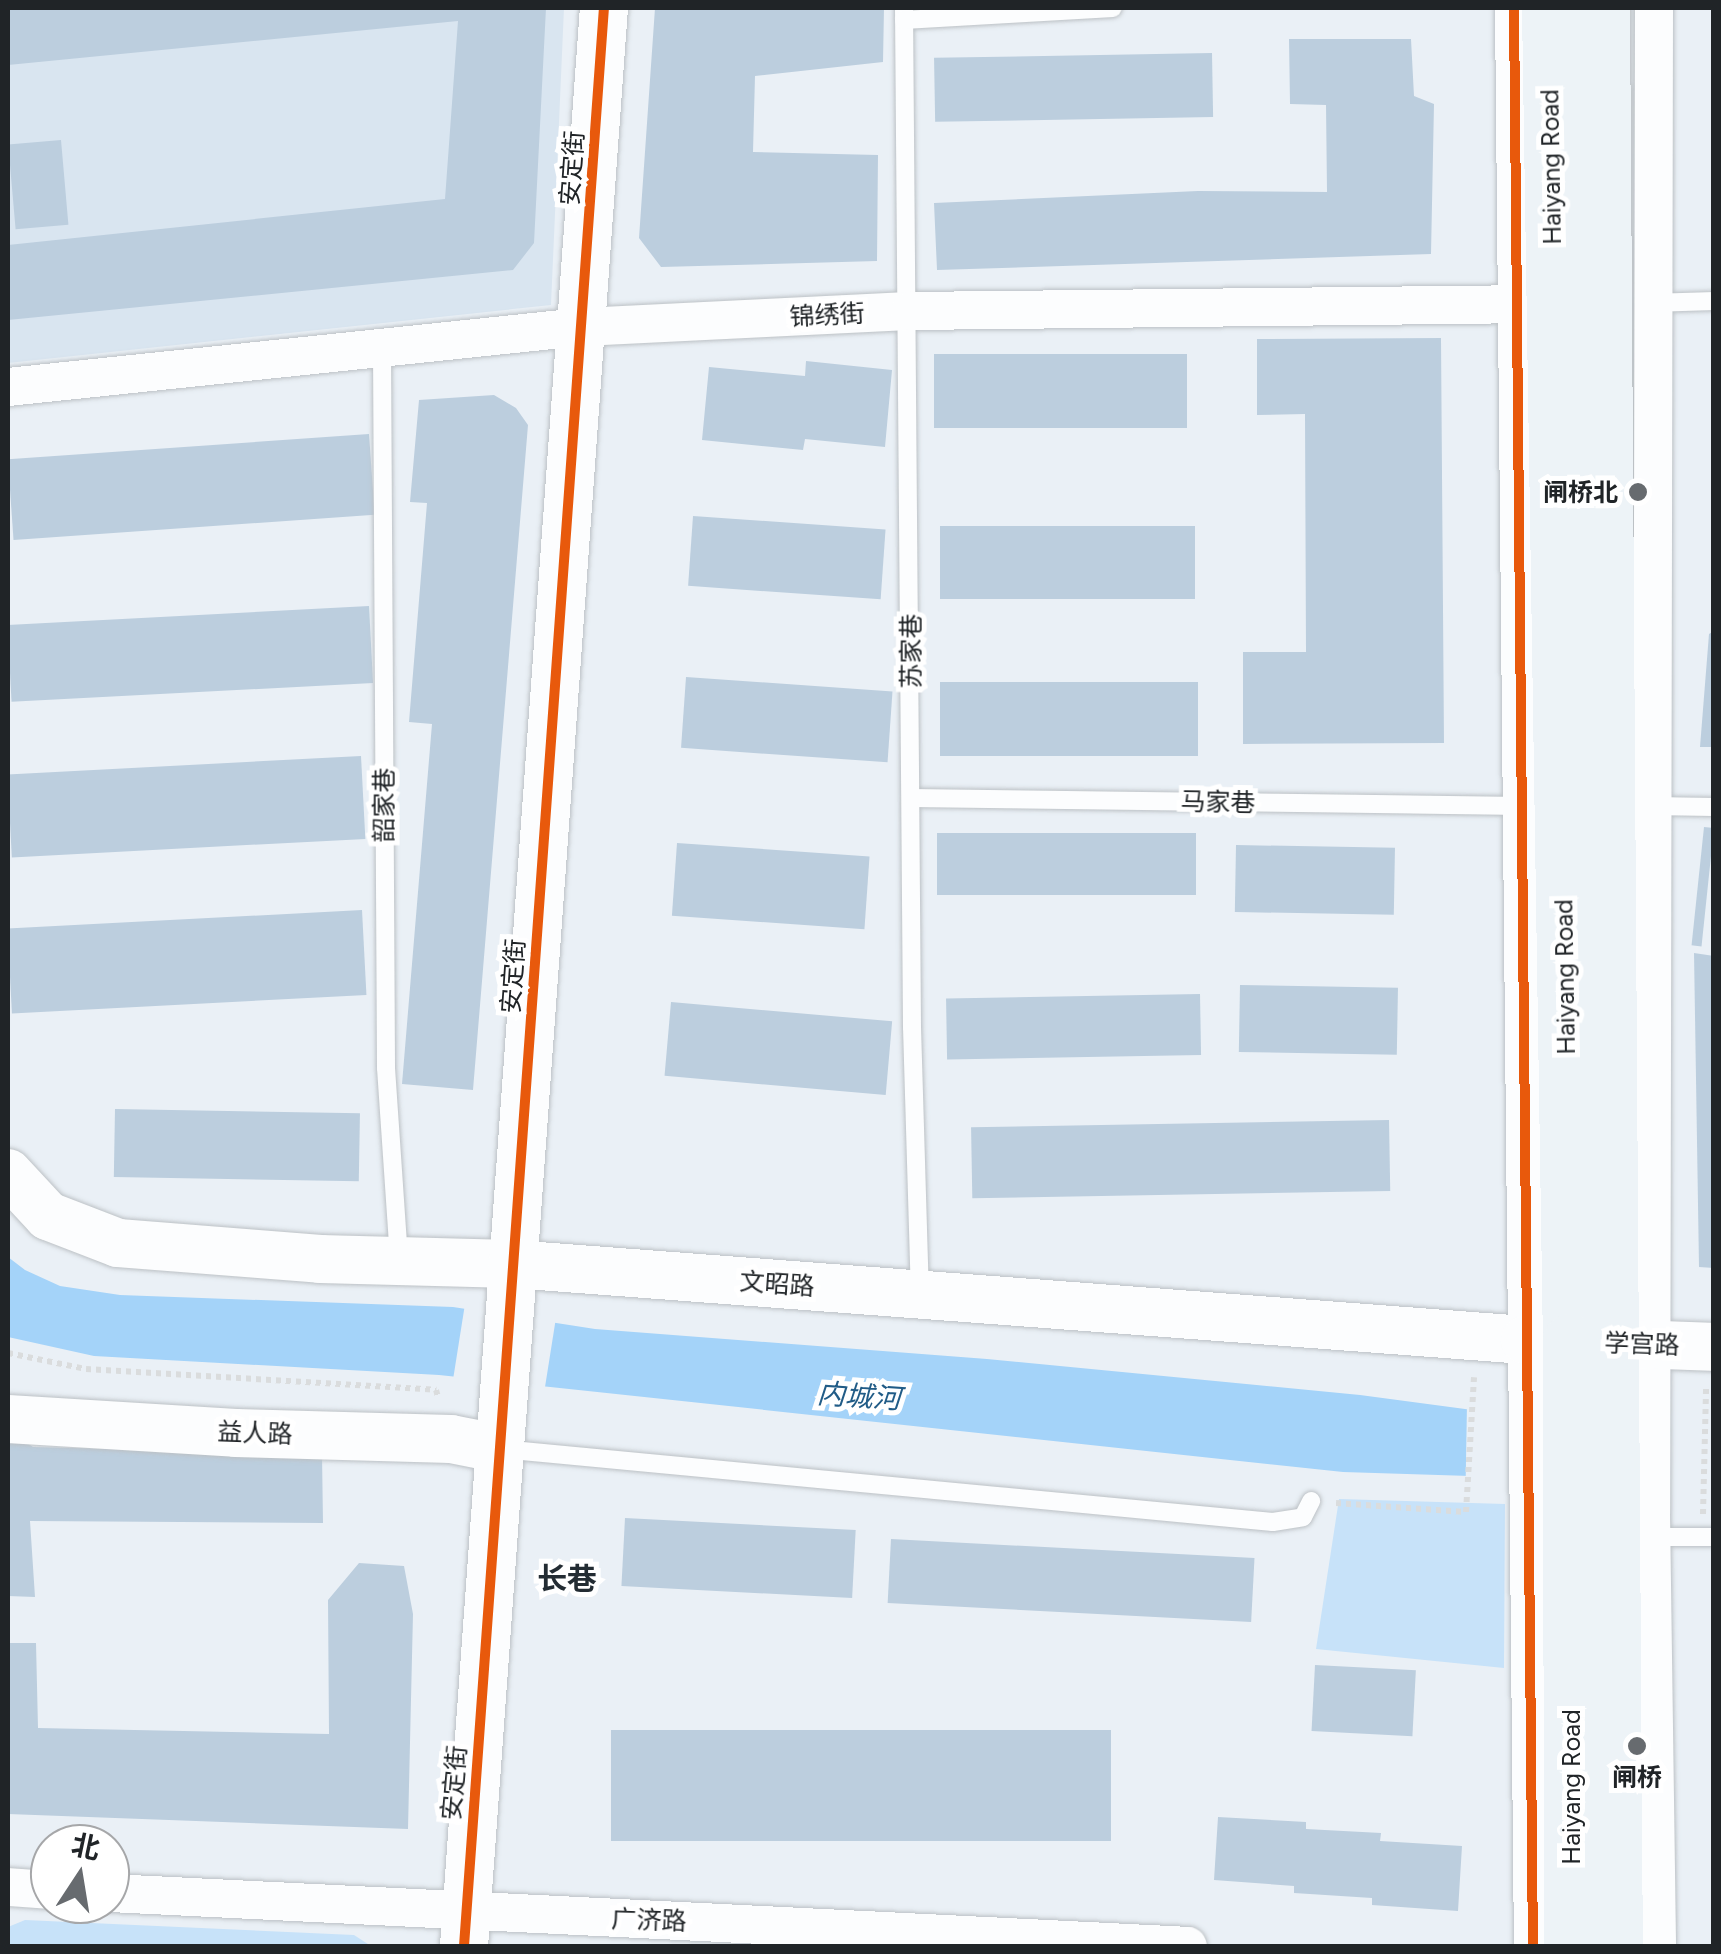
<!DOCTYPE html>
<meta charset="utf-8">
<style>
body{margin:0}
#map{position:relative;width:1721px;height:1954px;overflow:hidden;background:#eaf0f6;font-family:Figtree,"Noto Sans SC",sans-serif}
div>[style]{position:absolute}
.built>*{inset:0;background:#d9e5f0}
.green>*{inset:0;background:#c7e2f9}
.water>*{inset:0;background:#a4d3f9}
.pier>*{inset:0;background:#eaf0f6;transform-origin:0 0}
.building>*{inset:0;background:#bccede;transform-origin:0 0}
.path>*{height:6px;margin-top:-3px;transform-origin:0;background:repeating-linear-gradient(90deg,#dadcdd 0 5px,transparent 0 10px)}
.roads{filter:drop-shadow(0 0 2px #bcc1c5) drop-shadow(0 0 2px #bcc1c5)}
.service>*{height:18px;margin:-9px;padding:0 9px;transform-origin:9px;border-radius:9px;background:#fcfdfe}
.minor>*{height:38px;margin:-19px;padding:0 19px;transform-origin:19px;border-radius:19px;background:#fcfdfe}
.tertiary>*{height:48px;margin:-24px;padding:0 24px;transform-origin:24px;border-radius:24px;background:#fcfdfe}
.primary>*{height:55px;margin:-27.5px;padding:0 27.5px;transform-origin:27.5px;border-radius:27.5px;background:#edf3f7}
.cycleway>*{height:10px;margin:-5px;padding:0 5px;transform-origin:5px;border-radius:5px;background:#e8590c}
.dots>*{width:28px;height:28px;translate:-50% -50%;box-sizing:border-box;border:5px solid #fff;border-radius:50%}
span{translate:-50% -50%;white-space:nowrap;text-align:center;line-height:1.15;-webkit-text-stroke:10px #fff;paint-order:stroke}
.street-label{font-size:25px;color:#202427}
.poi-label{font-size:25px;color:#202427;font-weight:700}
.right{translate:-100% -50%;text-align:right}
.water-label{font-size:28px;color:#215c87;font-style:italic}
.quarter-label{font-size:30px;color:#232c33;font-weight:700}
.frame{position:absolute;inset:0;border:10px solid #202427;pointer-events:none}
.north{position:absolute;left:30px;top:1824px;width:100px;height:100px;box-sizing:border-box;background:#fff;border:2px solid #a6a7a9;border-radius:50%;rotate:12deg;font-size:28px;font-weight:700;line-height:40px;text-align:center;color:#202427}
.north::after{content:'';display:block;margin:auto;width:35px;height:45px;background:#676b6f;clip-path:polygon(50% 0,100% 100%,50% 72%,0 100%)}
</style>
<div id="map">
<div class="built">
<i style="clip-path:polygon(8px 8px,564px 8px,551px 305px,8px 363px)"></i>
</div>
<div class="green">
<i style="clip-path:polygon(1339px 1499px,1505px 1504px,1504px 1668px,1316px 1649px)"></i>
<i style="clip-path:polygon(25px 1920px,354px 1935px,371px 1946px,8px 1946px,8px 1927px)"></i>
</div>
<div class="water">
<i style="clip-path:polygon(8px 1257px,25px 1270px,60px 1286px,120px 1295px,453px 1307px,595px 1329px,987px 1359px,1360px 1395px,1495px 1413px,1502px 1477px,1343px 1472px,439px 1375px,94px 1356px,8px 1337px)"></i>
</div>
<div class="pier">
<i style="left:465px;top:1304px;width:92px;height:78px;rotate:9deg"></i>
<i style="left:1467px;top:1404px;width:247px;height:77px;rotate:1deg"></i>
</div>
<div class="building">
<i style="clip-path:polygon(8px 8px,546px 8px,534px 243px,513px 270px,8px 320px,8px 245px,445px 199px,458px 21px,8px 65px)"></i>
<i style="clip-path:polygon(655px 8px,884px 8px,883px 62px,755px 76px,753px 152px,878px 155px,877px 261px,661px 267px,639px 238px)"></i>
<i style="clip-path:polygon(1289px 39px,1411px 39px,1414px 96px,1434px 104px,1431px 254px,937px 270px,934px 203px,1198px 191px,1327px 192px,1326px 105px,1290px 104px)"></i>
<i style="left:1212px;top:53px;width:64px;height:278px;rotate:89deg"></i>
<i style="left:61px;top:140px;width:85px;height:53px;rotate:85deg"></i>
<i style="clip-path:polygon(1441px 338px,1444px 743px,1243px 744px,1243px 652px,1306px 652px,1305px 414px,1257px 415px,1257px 339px)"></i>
<i style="left:934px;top:354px;width:253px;height:74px"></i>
<i style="clip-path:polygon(806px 361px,892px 370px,885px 447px,805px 439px,803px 450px,702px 440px,709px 367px,805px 376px)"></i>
<i style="clip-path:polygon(494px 395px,516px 408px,528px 425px,473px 1090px,402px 1084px,432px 724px,409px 722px,427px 503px,410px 502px,419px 400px)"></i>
<i style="left:369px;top:434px;width:81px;height:362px;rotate:86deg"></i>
<i style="left:693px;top:516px;width:193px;height:70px;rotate:4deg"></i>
<i style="left:1195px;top:526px;width:73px;height:255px;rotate:90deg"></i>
<i style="left:369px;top:606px;width:77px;height:362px;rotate:87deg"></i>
<i style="clip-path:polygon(1714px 631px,1714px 747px,1700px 747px,1709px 634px)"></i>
<i style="left:686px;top:677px;width:207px;height:71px;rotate:4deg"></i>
<i style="left:940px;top:682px;width:258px;height:74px"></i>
<i style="left:361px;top:756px;width:83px;height:354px;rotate:87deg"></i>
<i style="left:1704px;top:827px;width:10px;height:119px;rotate:6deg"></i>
<i style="left:937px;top:833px;width:259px;height:62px"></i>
<i style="left:677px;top:843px;width:193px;height:73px;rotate:4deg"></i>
<i style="left:1236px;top:845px;width:159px;height:67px;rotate:1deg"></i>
<i style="left:362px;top:910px;width:85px;height:355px;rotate:87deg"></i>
<i style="clip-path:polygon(1694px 953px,1714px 956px,1714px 1268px,1699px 1267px)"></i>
<i style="left:1240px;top:985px;width:158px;height:67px;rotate:1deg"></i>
<i style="left:1200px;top:994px;width:61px;height:254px;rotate:89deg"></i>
<i style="left:671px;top:1002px;width:222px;height:74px;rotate:5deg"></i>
<i style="left:115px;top:1109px;width:245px;height:68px;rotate:1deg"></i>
<i style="left:1389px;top:1120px;width:71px;height:418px;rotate:89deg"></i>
<i style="clip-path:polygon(8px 1431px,33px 1447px,322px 1454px,323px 1523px,30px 1521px,35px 1597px,8px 1596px)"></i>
<i style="left:625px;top:1518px;width:231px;height:68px;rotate:3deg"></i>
<i style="left:891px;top:1539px;width:364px;height:64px;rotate:3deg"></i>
<i style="clip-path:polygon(359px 1563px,404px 1566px,413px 1614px,408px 1829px,8px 1814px,8px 1643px,36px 1643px,38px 1728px,329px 1734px,328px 1600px)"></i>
<i style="left:1315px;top:1665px;width:101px;height:66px;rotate:3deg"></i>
<i style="left:611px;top:1730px;width:500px;height:111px"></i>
<i style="clip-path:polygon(1218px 1817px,1306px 1822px,1306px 1829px,1381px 1833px,1380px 1841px,1462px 1846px,1458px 1911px,1372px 1905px,1372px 1898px,1294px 1893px,1294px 1886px,1214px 1880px)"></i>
</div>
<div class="path">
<i style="left:8px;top:1353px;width:80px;rotate:11.6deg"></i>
<i style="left:86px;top:1369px;width:351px;rotate:3.4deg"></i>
<i style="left:436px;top:1390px;width:7px;rotate:74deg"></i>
<i style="left:1336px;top:1503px;width:130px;rotate:4deg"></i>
<i style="left:1466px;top:1512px;width:135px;rotate:-86.6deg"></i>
<i style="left:1703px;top:1514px;width:127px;rotate:-88.6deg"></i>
</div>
<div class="roads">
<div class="service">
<i style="left:904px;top:8px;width:1019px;rotate:89.55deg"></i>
<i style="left:912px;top:1027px;width:265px;rotate:88.3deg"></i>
<i style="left:904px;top:20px;width:209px;rotate:-3.3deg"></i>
<i style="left:1651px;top:303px;width:63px;rotate:-1.8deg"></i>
<i style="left:382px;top:348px;width:720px;rotate:89.68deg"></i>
<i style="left:386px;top:1068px;width:189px;rotate:86.1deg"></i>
<i style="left:911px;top:798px;width:612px;rotate:0.75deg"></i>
<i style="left:1651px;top:806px;width:63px;rotate:0.9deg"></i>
<i style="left:501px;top:1449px;width:775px;rotate:5.4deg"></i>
<i style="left:1273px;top:1522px;width:30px;rotate:-9deg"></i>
<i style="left:1303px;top:1517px;width:18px;rotate:-63deg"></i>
<i style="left:1651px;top:1537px;width:63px"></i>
</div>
<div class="minor">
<i style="left:1514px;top:8px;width:1938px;rotate:89.44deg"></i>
<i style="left:1654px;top:8px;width:1505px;rotate:90.11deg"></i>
<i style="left:1651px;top:1513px;width:433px;rotate:89.2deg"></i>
<i style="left:8px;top:387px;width:576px;rotate:-5.98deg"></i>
<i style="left:581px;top:327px;width:329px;rotate:-2.8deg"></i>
<i style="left:910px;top:311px;width:626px;rotate:-0.64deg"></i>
<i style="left:8px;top:1887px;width:42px;rotate:4.1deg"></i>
<i style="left:110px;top:1893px;width:1079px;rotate:2.81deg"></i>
</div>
<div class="tertiary">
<i style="left:8px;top:1173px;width:59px;rotate:47.1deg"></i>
<i style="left:48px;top:1216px;width:75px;rotate:21.1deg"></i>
<i style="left:118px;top:1243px;width:203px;rotate:4.5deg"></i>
<i style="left:320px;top:1259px;width:192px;rotate:1.5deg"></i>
<i style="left:512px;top:1264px;width:1016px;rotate:4.29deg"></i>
<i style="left:1525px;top:1340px;width:189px;rotate:2.1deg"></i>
<i style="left:8px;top:1419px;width:228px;rotate:3.5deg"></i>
<i style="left:236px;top:1433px;width:215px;rotate:1.6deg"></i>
<i style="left:451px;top:1439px;width:51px;rotate:11.3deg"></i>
<i style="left:464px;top:1946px;width:1943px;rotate:-85.87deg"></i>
</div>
<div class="primary">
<i style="left:1549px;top:8px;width:1333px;rotate:89.1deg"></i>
<i style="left:1570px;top:1341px;width:605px;rotate:89.91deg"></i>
<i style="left:1602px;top:8px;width:1938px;rotate:89.62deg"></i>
</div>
</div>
<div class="cycleway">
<i style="left:1514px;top:8px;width:1938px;rotate:89.44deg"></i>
<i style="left:464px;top:1946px;width:1943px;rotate:-85.87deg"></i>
</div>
<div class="dots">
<i style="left:1638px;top:492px;background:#676b6f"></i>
<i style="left:1637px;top:1746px;background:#676b6f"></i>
</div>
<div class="street-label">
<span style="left:1551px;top:167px;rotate:-91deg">Haiyang Road</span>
<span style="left:572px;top:168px;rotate:-86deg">安定街</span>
<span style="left:827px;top:315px;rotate:-3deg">锦绣街</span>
<span style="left:911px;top:651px;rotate:-90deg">苏家巷</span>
<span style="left:1218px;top:802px;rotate:1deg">马家巷</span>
<span style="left:384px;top:805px;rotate:-90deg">韶家巷</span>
<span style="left:513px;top:976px;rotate:-86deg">安定街</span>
<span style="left:1565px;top:977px;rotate:-91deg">Haiyang Road</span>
<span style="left:777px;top:1284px;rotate:4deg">文昭路</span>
<span style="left:1642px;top:1344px;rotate:2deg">学宫路</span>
<span style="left:255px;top:1433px;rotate:2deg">益人路</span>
<span style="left:454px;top:1783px;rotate:-85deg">安定街</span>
<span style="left:1571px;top:1787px;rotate:-90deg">Haiyang Road</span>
<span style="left:649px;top:1920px;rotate:2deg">广济路</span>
</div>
<div class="poi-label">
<span class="right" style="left:1618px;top:492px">闸桥北</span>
<span style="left:1637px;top:1777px">闸桥</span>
</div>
<div class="water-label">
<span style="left:859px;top:1396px;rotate:4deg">内城河</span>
</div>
<div class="quarter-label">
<span style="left:567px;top:1579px">长巷</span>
</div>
<div class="frame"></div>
<div class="north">北</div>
</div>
